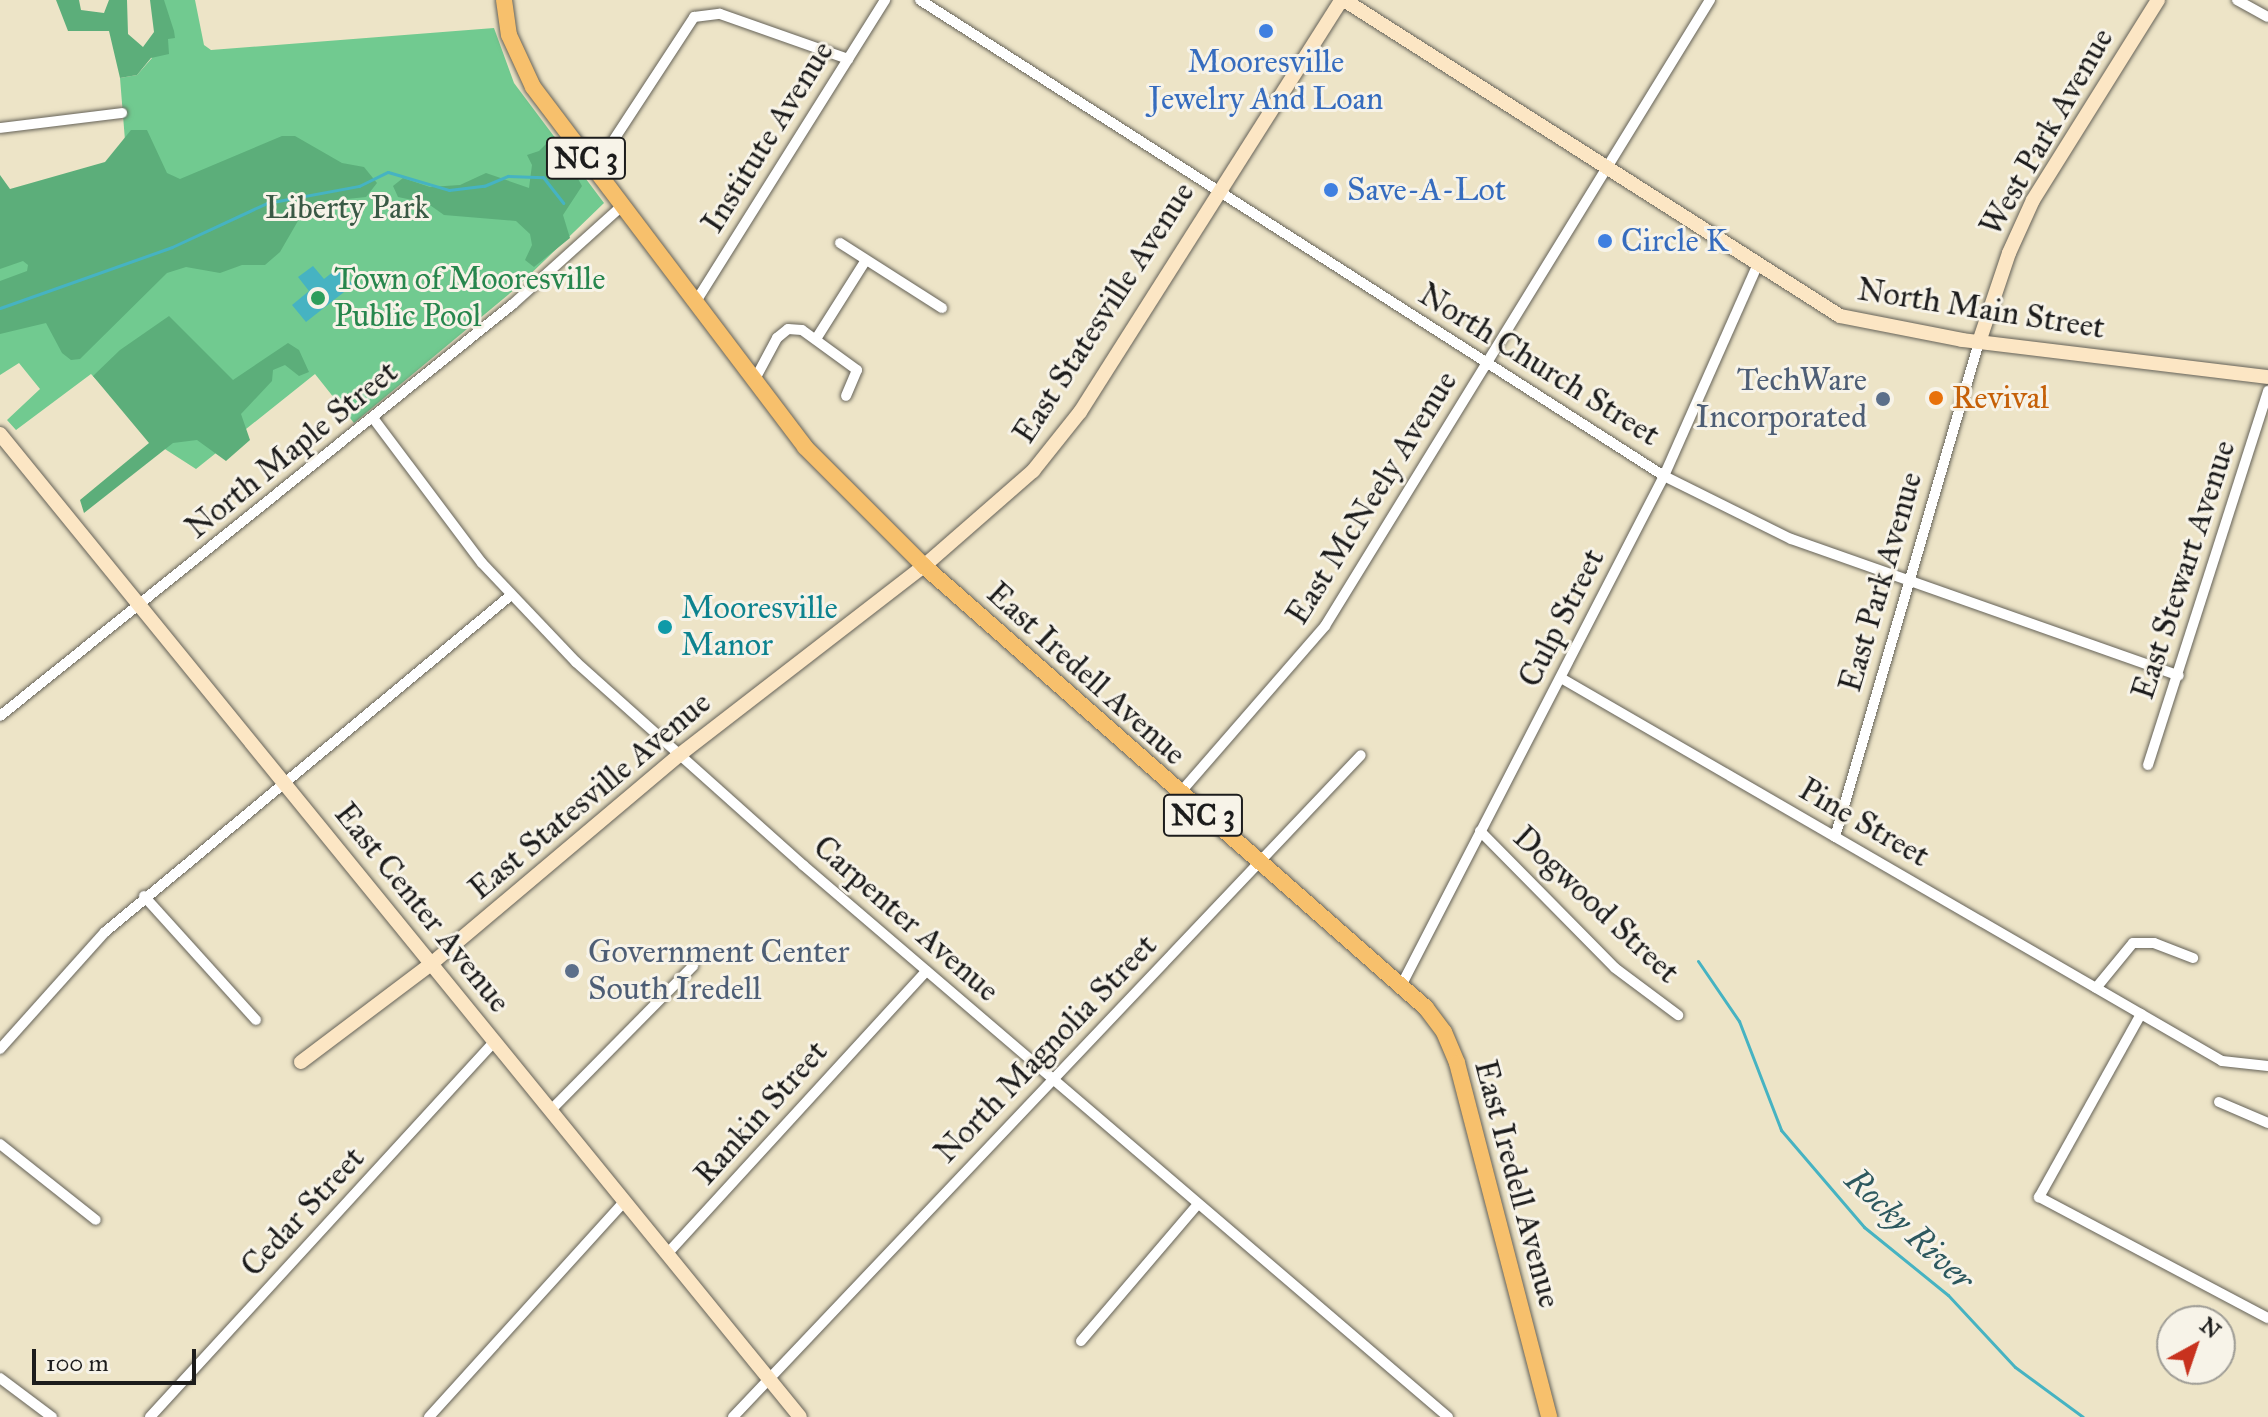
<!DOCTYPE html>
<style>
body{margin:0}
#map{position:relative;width:2268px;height:1417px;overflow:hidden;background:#ede4c7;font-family:"IM FELL Great Primer",serif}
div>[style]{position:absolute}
.green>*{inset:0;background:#71ca90}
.forest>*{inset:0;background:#5cae7a}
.water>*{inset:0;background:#46b3c2}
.stream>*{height:3px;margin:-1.5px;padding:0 1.5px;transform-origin:1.5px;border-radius:1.5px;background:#46b3c2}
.roads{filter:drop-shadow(0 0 2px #656258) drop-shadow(0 0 2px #656258)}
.street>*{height:10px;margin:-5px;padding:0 5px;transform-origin:5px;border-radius:5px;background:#fff}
.secondary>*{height:14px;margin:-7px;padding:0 7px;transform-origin:7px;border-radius:7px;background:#fce6c4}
.primary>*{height:16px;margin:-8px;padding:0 8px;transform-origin:8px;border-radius:8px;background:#f7c06c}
.dots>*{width:22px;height:22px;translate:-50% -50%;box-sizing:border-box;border:4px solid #f7f3e8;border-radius:50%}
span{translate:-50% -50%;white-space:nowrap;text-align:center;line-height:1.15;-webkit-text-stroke:6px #f7f3e8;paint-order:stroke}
.shield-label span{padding:2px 6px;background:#f7f3e8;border:2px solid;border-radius:6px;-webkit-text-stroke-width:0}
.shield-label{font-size:30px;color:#1c1c1c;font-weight:700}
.shop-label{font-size:32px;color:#366cbe}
.left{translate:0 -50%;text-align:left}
.street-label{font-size:32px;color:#1c1c1c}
.park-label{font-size:32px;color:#3a5945}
.leisure-label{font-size:32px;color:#27864d}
.service-label{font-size:32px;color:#4e5e75}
.right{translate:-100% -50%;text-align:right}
.food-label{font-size:32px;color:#c56008}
.culture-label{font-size:32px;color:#0d838f}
.water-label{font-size:34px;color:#2d585e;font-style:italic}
.north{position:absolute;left:2156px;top:1305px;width:80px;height:80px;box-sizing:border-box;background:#f7f3e8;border:2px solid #9f9d96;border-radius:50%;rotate:40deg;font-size:22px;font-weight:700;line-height:32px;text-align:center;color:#1c1c1c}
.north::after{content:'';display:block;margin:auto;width:28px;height:36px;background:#c8321e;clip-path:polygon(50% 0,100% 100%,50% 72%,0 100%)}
.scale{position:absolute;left:32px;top:1349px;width:164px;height:36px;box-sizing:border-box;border:4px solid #1c1c1c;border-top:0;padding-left:10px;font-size:24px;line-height:28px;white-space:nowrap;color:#1c1c1c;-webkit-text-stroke:6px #f7f3e8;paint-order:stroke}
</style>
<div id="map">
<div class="green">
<i style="clip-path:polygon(161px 0,195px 0,204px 45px,211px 50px,494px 28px,514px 83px,604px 203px,515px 289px,354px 423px,315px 374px,196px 469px,154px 442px,91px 374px,16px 430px,7px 420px,40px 389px,19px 363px,0 375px,0 193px,128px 178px,120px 78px,137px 75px,152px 58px)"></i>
</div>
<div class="forest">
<i style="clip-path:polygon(56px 0,79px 0,81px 10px,104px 13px,109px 0,127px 0,128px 34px,143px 47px,154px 32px,150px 0,164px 0,174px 31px,175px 38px,168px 39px,169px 54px,151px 58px,137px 75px,120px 78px,109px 31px,68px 31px)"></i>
<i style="clip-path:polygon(131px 130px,147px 130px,167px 173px,180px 179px,282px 136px,295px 136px,342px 163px,364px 167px,377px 183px,366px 197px,319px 202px,302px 214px,280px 252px,265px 265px,242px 265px,220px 273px,186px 267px,167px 273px,80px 359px,71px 360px,62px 353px,46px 323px,0 334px,0 281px,27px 271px,28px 265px,23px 261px,0 269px,0 175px,10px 189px,105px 162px)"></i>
<i style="clip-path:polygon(554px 136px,582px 186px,563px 215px,570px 238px,534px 267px,525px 260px,532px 245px,530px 234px,516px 221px,444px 215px,427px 203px,398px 197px,393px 186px,403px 178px,430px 187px,460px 185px,486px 173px,529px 188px,532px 165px,527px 155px,539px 151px)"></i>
<i style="clip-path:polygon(169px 316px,233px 380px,288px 343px,299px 350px,309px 372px,299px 376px,285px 365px,273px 370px,272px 381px,241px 414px,250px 440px,226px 461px,197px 440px,173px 443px,84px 513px,80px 500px,149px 443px,93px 376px,120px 350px)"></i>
</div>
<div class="water">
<i style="clip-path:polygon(313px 266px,324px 279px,339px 267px,353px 285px,306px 322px,292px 305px,309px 291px,298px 277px)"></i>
</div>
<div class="stream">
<i style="left:0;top:308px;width:182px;rotate:-19.5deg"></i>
<i style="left:172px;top:247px;width:105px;rotate:-24.9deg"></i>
<i style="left:267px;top:203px;width:94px;rotate:-10.5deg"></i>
<i style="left:359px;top:186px;width:32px;rotate:-26deg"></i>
<i style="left:388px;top:172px;width:64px;rotate:16.4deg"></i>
<i style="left:449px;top:190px;width:35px;rotate:-7deg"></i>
<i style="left:484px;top:186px;width:26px;rotate:-23deg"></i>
<i style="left:508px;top:176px;width:35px;rotate:2deg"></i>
<i style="left:543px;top:177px;width:33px;rotate:52deg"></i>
<i style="left:1698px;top:961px;width:73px;rotate:55.7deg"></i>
<i style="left:1739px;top:1021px;width:117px;rotate:68.9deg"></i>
<i style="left:1781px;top:1130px;width:128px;rotate:49.4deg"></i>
<i style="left:1864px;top:1227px;width:108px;rotate:39deg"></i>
<i style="left:1948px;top:1295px;width:98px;rotate:47.1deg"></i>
<i style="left:2015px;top:1367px;width:84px;rotate:36.3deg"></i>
</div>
<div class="roads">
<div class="street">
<i style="left:920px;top:0;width:883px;rotate:32.61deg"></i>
<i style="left:1664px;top:476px;width:142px;rotate:26.4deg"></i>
<i style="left:1791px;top:539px;width:411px;rotate:19.4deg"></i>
<i style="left:2237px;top:0;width:35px;rotate:29deg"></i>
<i style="left:0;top:128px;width:123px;rotate:-7deg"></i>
<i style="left:594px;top:170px;width:183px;rotate:-56.8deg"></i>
<i style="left:694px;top:17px;width:26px;rotate:-7deg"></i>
<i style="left:720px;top:14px;width:136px;rotate:19.4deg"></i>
<i style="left:840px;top:243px;width:121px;rotate:32.5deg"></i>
<i style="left:695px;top:303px;width:358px;rotate:-57.9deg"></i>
<i style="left:816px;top:339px;width:93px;rotate:-57.7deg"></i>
<i style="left:754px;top:381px;width:49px;rotate:-61.9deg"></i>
<i style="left:777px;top:338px;width:14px;rotate:-39deg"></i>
<i style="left:788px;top:329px;width:14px;rotate:4deg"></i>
<i style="left:802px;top:330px;width:68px;rotate:36deg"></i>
<i style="left:857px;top:370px;width:28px;rotate:113deg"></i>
<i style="left:373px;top:418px;width:181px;rotate:53.1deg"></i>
<i style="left:482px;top:563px;width:137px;rotate:46.5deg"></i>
<i style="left:576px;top:662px;width:305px;rotate:41.8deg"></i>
<i style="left:803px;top:865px;width:849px;rotate:40.56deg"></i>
<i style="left:1561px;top:678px;width:764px;rotate:30.09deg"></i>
<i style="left:2222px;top:1061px;width:46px;rotate:6.2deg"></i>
<i style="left:0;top:716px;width:658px;rotate:-38.77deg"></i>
<i style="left:513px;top:304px;width:147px;rotate:-42deg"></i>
<i style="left:2148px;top:765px;width:393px;rotate:-72.2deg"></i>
<i style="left:1179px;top:794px;width:223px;rotate:-49deg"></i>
<i style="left:1325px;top:626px;width:735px;rotate:-58.41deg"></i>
<i style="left:1480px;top:831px;width:192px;rotate:45.4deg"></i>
<i style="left:1615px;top:968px;width:79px;rotate:36.7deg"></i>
<i style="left:1835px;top:837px;width:516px;rotate:-73.78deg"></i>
<i style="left:144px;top:896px;width:167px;rotate:47.9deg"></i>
<i style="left:1401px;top:986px;width:574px;rotate:-62.72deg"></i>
<i style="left:1664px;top:476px;width:230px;rotate:-66.1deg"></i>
<i style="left:2096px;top:988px;width:58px;rotate:-50.6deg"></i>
<i style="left:2133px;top:943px;width:21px"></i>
<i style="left:2154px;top:943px;width:42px;rotate:21deg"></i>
<i style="left:2141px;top:1014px;width:210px;rotate:119.1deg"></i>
<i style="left:2039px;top:1197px;width:259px;rotate:27.9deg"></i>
<i style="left:0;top:1049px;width:157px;rotate:-48.1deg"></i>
<i style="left:105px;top:932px;width:528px;rotate:-39.69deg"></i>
<i style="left:2219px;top:1102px;width:53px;rotate:23.2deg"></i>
<i style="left:550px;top:1111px;width:204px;rotate:-45.4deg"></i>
<i style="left:0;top:1144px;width:122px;rotate:38.4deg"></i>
<i style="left:667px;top:1254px;width:384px;rotate:-47.5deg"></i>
<i style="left:1081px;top:1341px;width:180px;rotate:-49.5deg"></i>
<i style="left:0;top:1378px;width:65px;rotate:36.9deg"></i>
<i style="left:150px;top:1417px;width:509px;rotate:-47.47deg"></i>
<i style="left:429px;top:1417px;width:290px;rotate:-47.8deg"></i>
<i style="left:733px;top:1417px;width:912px;rotate:-46.51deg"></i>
</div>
<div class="secondary">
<i style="left:1344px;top:0;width:588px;rotate:32.5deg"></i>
<i style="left:1840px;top:316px;width:124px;rotate:11.1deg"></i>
<i style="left:1962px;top:340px;width:308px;rotate:6.9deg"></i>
<i style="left:1979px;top:342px;width:94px;rotate:-71.4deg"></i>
<i style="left:2009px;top:253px;width:58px;rotate:-65.6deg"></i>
<i style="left:2033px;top:200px;width:236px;rotate:-58deg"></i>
<i style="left:0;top:434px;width:1267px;rotate:50.86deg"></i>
<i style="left:301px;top:1062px;width:163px;rotate:-37deg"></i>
<i style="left:431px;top:964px;width:323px;rotate:-40.1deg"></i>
<i style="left:678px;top:756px;width:311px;rotate:-37.7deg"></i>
<i style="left:924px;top:566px;width:145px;rotate:-41.1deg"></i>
<i style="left:1033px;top:471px;width:75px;rotate:-51.5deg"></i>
<i style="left:1080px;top:412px;width:488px;rotate:-57.6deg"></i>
</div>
<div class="primary">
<i style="left:504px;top:0;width:35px;rotate:82deg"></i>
<i style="left:509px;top:35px;width:57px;rotate:65.2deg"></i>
<i style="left:533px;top:87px;width:451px;rotate:52.9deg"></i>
<i style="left:805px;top:447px;width:168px;rotate:45deg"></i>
<i style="left:924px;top:566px;width:669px;rotate:41.36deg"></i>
<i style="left:1426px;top:1008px;width:30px;rotate:53deg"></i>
<i style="left:1444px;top:1032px;width:34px;rotate:67deg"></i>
<i style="left:1457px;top:1063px;width:366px;rotate:75.4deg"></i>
</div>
</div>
<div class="dots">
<i style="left:1266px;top:31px;background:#3f7fe0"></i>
<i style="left:1331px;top:190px;background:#3f7fe0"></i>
<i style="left:1605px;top:241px;background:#3f7fe0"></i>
<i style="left:318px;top:298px;background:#2e9e5b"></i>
<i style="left:1936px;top:398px;background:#e8710a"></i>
<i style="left:1883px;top:399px;background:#5c6f8a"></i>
<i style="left:665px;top:627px;background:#0f9aa8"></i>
<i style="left:572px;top:971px;background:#5c6f8a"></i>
</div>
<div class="shield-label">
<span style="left:586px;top:158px">NC 3</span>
<span style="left:1203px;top:815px">NC 3</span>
</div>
<div class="shop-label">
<span style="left:1266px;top:81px">Mooresville<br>Jewelry And Loan</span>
<span class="left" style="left:1347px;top:190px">Save-A-Lot</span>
<span class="left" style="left:1621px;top:241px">Circle K</span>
</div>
<div class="street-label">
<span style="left:2047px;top:132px;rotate:-60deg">West Park Avenue</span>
<span style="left:768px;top:137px;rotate:-58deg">Institute Avenue</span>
<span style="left:1981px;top:309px;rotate:9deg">North Main Street</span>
<span style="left:1104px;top:313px;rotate:-57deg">East Statesville Avenue</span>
<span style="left:1539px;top:365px;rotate:32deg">North Church Street</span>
<span style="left:292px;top:450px;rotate:-39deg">North Maple Street</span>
<span style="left:1372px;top:498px;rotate:-58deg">East McNeely Avenue</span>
<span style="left:2184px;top:570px;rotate:-72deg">East Stewart Avenue</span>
<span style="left:1881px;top:582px;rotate:-74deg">East Park Avenue</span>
<span style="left:1562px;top:618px;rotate:-63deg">Culp Street</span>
<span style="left:1086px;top:674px;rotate:42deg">East Iredell Avenue</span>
<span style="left:590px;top:796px;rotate:-40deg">East Statesville Avenue</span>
<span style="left:1864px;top:823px;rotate:30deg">Pine Street</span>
<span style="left:1596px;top:905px;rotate:43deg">Dogwood Street</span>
<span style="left:422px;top:908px;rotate:51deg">East Center Avenue</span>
<span style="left:906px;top:919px;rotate:41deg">Carpenter Avenue</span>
<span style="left:1046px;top:1049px;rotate:-46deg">North Magnolia Street</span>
<span style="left:761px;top:1113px;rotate:-48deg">Rankin Street</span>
<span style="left:1517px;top:1184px;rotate:75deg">East Iredell Avenue</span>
<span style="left:303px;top:1212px;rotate:-47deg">Cedar Street</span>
</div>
<div class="park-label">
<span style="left:347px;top:208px">Liberty Park</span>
</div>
<div class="leisure-label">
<span class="left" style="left:334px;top:298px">Town of Mooresville<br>Public Pool</span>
</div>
<div class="service-label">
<span class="right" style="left:1867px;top:399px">TechWare<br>Incorporated</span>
<span class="left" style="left:588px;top:971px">Government Center<br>South Iredell</span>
</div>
<div class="food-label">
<span class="left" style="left:1952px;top:398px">Revival</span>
</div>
<div class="culture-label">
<span class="left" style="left:681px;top:627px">Mooresville<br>Manor</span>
</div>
<div class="water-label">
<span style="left:1910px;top:1229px;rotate:43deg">Rocky River</span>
</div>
<div class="north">N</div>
<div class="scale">100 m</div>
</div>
